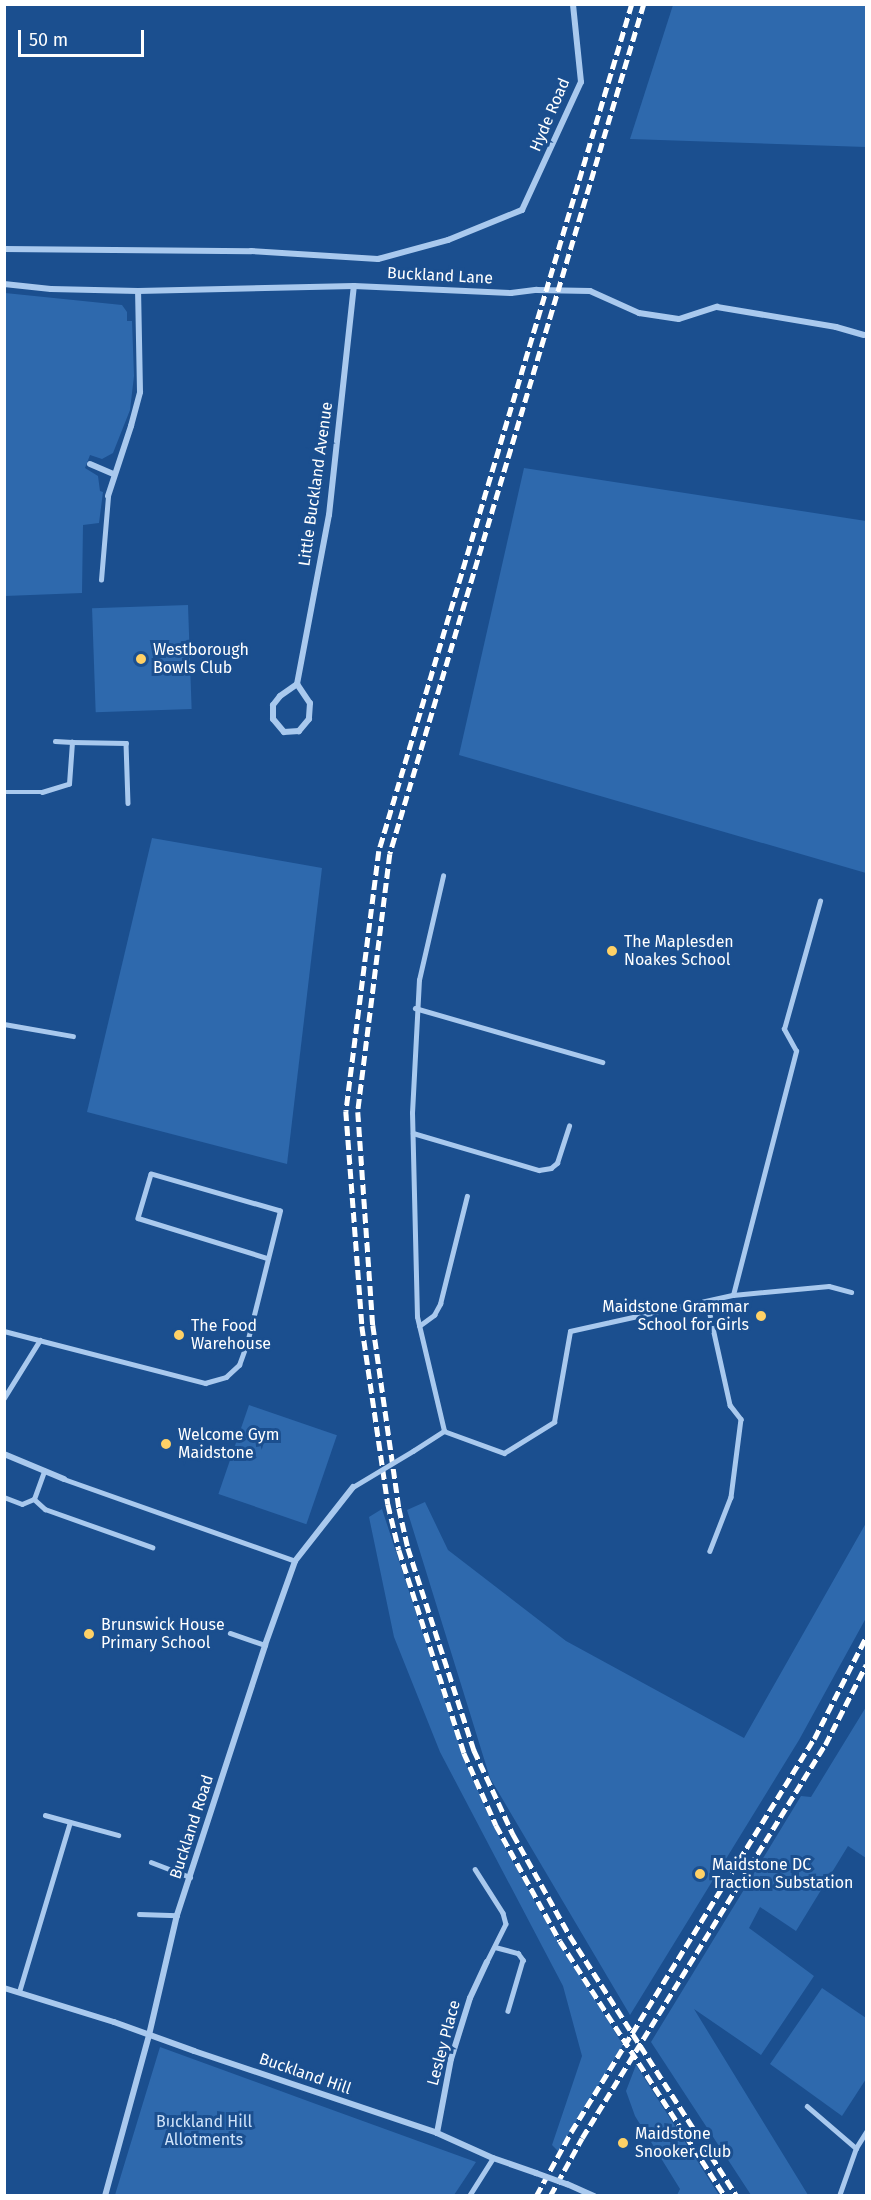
<!DOCTYPE html>
<style>
body{margin:0}
#map{position:relative;width:871px;height:2200px;overflow:hidden;background:#1b4f8f;font-family:"Fira Sans",sans-serif}
div>[style]{position:absolute}
.green>*{inset:0;background:#2e69ad;transform-origin:0 0}
.lane>*{height:4.5px;margin:-2.25px;padding:0 2.25px;transform-origin:2.25px;border-radius:2.25px;background:#a9c9ee}
.street>*{height:6px;margin:-3px;padding:0 3px;transform-origin:3px;border-radius:3px;background:#a9c9ee}
.rail>*{height:4.5px;margin-top:-2.25px;transform-origin:0;background:repeating-linear-gradient(90deg,#fff 0 10px,transparent 0 14.5px)}
.lane-bridge>*{height:4.5px;margin:-2.25px;padding:0 2.25px;transform-origin:2.25px;border-radius:2.25px;background:#a9c9ee}
.street-bridge>*{height:6px;margin:-3px;padding:0 3px;transform-origin:3px;border-radius:3px;background:#a9c9ee}
.dots>*{width:16px;height:16px;translate:-50% -50%;box-sizing:border-box;border:3px solid #1b4f8f;border-radius:50%}
span{translate:-50% -50%;white-space:nowrap;text-align:center;line-height:1.15;-webkit-text-stroke:6px #1b4f8f;paint-order:stroke}
.street-label{font-size:16px;color:#fff}
.poi-label{font-size:16px;color:#fff}
.left{translate:0 -50%;text-align:left}
.right{translate:-100% -50%;text-align:right}
.park-label{font-size:16px;color:#cfe3fa}
.frame{position:absolute;inset:0;border:6px solid #fff;pointer-events:none}
.scale{position:absolute;left:18px;top:30px;width:126px;height:27px;box-sizing:border-box;border:3px solid #fff;border-top:0;padding-left:8px;font-size:18px;line-height:21px;white-space:nowrap;color:#fff;-webkit-text-stroke:4px #1b4f8f;paint-order:stroke}
</style>
<div id="map">
<div class="green">
<i style="clip-path:polygon(673px 5px,866px 5px,866px 147px,630px 139px)"></i>
<i style="clip-path:polygon(5px 293px,122px 305px,127px 312px,127px 321px,132px 321px,134px 376px,130px 410px,113px 453px,102px 459px,90px 455px,85px 468px,98px 476px,100px 491px,103px 492px,99px 523px,83px 525px,82px 593px,5px 596px)"></i>
<i style="clip-path:polygon(524px 468px,866px 521px,866px 873px,459px 755px)"></i>
<i style="left:188px;top:605px;width:104px;height:96px;rotate:88deg"></i>
<i style="clip-path:polygon(152px 838px,322px 868px,287px 1164px,87px 1112px)"></i>
<i style="left:249px;top:1405px;width:93px;height:94px;rotate:19deg"></i>
<i style="clip-path:polygon(425px 1502px,448px 1550px,566px 1641px,744px 1738px,866px 1523px,866px 1618px,799px 1740px,630px 2015px,490px 1778px,407px 1510px)"></i>
<i style="clip-path:polygon(382px 1509px,465px 1762px,496px 1831px,541px 1913px,623px 2045px,558px 2151px,552px 2145px,582px 2056px,563px 1986px,440px 1752px,394px 1637px,369px 1517px)"></i>
<i style="clip-path:polygon(866px 1707px,866px 1858px,848px 1846px,796px 1931px,760px 1907px,749px 1928px,814px 1976px,761px 2055px,694px 2009px,808px 2195px,751px 2195px,651px 2042px,801px 1796px,811px 1797px)"></i>
<i style="clip-path:polygon(822px 1988px,866px 2018px,866px 2079px,842px 2116px,770px 2064px)"></i>
<i style="clip-path:polygon(160px 2047px,316px 2104px,476px 2162px,454px 2195px,115px 2195px)"></i>
<i style="clip-path:polygon(636px 2065px,719px 2195px,677px 2195px,680px 2189px,635px 2116px,626px 2091px)"></i>
</div>
<div class="lane">
<i style="left:101px;top:580px;width:84px;rotate:-85.2deg"></i>
<i style="left:55px;top:741px;width:17px;rotate:3deg"></i>
<i style="left:4px;top:792px;width:38px"></i>
<i style="left:42px;top:792px;width:28px;rotate:-17deg"></i>
<i style="left:69px;top:784px;width:42px;rotate:-85.9deg"></i>
<i style="left:72px;top:742px;width:54px;rotate:1.1deg"></i>
<i style="left:126px;top:743px;width:60px;rotate:88.1deg"></i>
<i style="left:415px;top:1008px;width:195px;rotate:16.1deg"></i>
<i style="left:4px;top:1024px;width:70px;rotate:9.9deg"></i>
<i style="left:413px;top:1133px;width:131px;rotate:16.4deg"></i>
<i style="left:539px;top:1170px;width:12px;rotate:-9deg"></i>
<i style="left:551px;top:1168px;width:8px;rotate:-40deg"></i>
<i style="left:557px;top:1163px;width:39px;rotate:-72deg"></i>
<i style="left:733px;top:1295px;width:96px;rotate:-5.4deg"></i>
<i style="left:829px;top:1286px;width:23px;rotate:15deg"></i>
<i style="left:707px;top:1301px;width:107px;rotate:77.5deg"></i>
<i style="left:730px;top:1405px;width:18px;rotate:52deg"></i>
<i style="left:741px;top:1419px;width:79px;rotate:97.3deg"></i>
<i style="left:731px;top:1497px;width:58px;rotate:111.3deg"></i>
<i style="left:419px;top:1326px;width:19px;rotate:-36deg"></i>
<i style="left:434px;top:1315px;width:13px;rotate:-61deg"></i>
<i style="left:440px;top:1304px;width:111px;rotate:-76deg"></i>
<i style="left:4px;top:1331px;width:208px;rotate:14.5deg"></i>
<i style="left:205px;top:1383px;width:22px;rotate:-16deg"></i>
<i style="left:226px;top:1377px;width:18px;rotate:-43deg"></i>
<i style="left:239px;top:1365px;width:23px;rotate:-70deg"></i>
<i style="left:247px;top:1343px;width:136px;rotate:-76deg"></i>
<i style="left:280px;top:1211px;width:134px;rotate:-164deg"></i>
<i style="left:151px;top:1174px;width:46px;rotate:106.5deg"></i>
<i style="left:138px;top:1218px;width:135px;rotate:17.2deg"></i>
<i style="left:4px;top:1398px;width:68px;rotate:-58.2deg"></i>
<i style="left:444px;top:1431px;width:64px;rotate:20.1deg"></i>
<i style="left:504px;top:1453px;width:59px;rotate:-31.8deg"></i>
<i style="left:554px;top:1422px;width:92px;rotate:-80deg"></i>
<i style="left:570px;top:1331px;width:167px;rotate:-12.5deg"></i>
<i style="left:733px;top:1295px;width:252px;rotate:-75.5deg"></i>
<i style="left:796px;top:1051px;width:25px;rotate:-119deg"></i>
<i style="left:784px;top:1029px;width:133px;rotate:-74.3deg"></i>
<i style="left:413px;top:1451px;width:37px;rotate:-33deg"></i>
<i style="left:444px;top:1431px;width:117px;rotate:-103.3deg"></i>
<i style="left:417px;top:1317px;width:204px;rotate:-91.4deg"></i>
<i style="left:412px;top:1113px;width:133px;rotate:-87deg"></i>
<i style="left:419px;top:980px;width:107px;rotate:-77deg"></i>
<i style="left:64px;top:1479px;width:245px;rotate:19.5deg"></i>
<i style="left:4px;top:1497px;width:19px;rotate:21deg"></i>
<i style="left:22px;top:1504px;width:13px;rotate:-23deg"></i>
<i style="left:34px;top:1499px;width:30px;rotate:-70deg"></i>
<i style="left:34px;top:1499px;width:15px;rotate:42deg"></i>
<i style="left:45px;top:1509px;width:114px;rotate:19.6deg"></i>
<i style="left:230px;top:1633px;width:37px;rotate:19deg"></i>
<i style="left:45px;top:1815px;width:76px;rotate:15.3deg"></i>
<i style="left:151px;top:1862px;width:42px;rotate:21deg"></i>
<i style="left:475px;top:1869px;width:52px;rotate:57.5deg"></i>
<i style="left:503px;top:1913px;width:11px;rotate:75deg"></i>
<i style="left:506px;top:1924px;width:42px;rotate:116.6deg"></i>
<i style="left:139px;top:1914px;width:38px;rotate:2deg"></i>
<i style="left:495px;top:1947px;width:24px;rotate:15deg"></i>
<i style="left:518px;top:1953px;width:9px;rotate:54deg"></i>
<i style="left:523px;top:1960px;width:53px;rotate:106.4deg"></i>
<i style="left:19px;top:1992px;width:177px;rotate:-73.3deg"></i>
<i style="left:807px;top:2106px;width:65px;rotate:40.6deg"></i>
<i style="left:469px;top:2196px;width:45px;rotate:-57.7deg"></i>
<i style="left:839px;top:2196px;width:51px;rotate:-70.5deg"></i>
<i style="left:856px;top:2148px;width:19px;rotate:-58deg"></i>
</div>
<div class="street">
<i style="left:4px;top:249px;width:247px;rotate:0.5deg"></i>
<i style="left:251px;top:251px;width:127px;rotate:3.6deg"></i>
<i style="left:378px;top:259px;width:73px;rotate:-15.2deg"></i>
<i style="left:448px;top:240px;width:80px;rotate:-22.1deg"></i>
<i style="left:522px;top:210px;width:141px;rotate:-65.3deg"></i>
<i style="left:581px;top:82px;width:78px;rotate:-95.9deg"></i>
<i style="left:4px;top:284px;width:47px;rotate:6.1deg"></i>
<i style="left:51px;top:289px;width:87px;rotate:1.3deg"></i>
<i style="left:138px;top:291px;width:216px;rotate:-1.3deg"></i>
<i style="left:354px;top:286px;width:157px;rotate:2.6deg"></i>
<i style="left:511px;top:293px;width:26px;rotate:-7deg"></i>
<i style="left:537px;top:290px;width:53px;rotate:1.1deg"></i>
<i style="left:590px;top:291px;width:54px;rotate:24.2deg"></i>
<i style="left:639px;top:313px;width:40px;rotate:8.5deg"></i>
<i style="left:679px;top:319px;width:40px;rotate:-18deg"></i>
<i style="left:717px;top:307px;width:121px;rotate:9.5deg"></i>
<i style="left:836px;top:327px;width:29px;rotate:16deg"></i>
<i style="left:90px;top:464px;width:26px;rotate:23deg"></i>
<i style="left:108px;top:496px;width:74px;rotate:-71.8deg"></i>
<i style="left:131px;top:426px;width:35px;rotate:-75deg"></i>
<i style="left:140px;top:392px;width:101px;rotate:-91.1deg"></i>
<i style="left:297px;top:684px;width:172px;rotate:-79.3deg"></i>
<i style="left:329px;top:515px;width:230px;rotate:-83.8deg"></i>
<i style="left:297px;top:684px;width:23px;rotate:56deg"></i>
<i style="left:310px;top:703px;width:16px;rotate:94deg"></i>
<i style="left:309px;top:719px;width:16px;rotate:130deg"></i>
<i style="left:299px;top:731px;width:15px;rotate:176deg"></i>
<i style="left:284px;top:732px;width:17px;rotate:-130deg"></i>
<i style="left:273px;top:719px;width:14px;rotate:-90deg"></i>
<i style="left:273px;top:705px;width:11px;rotate:-52deg"></i>
<i style="left:280px;top:696px;width:21px;rotate:-35deg"></i>
<i style="left:4px;top:1454px;width:65px;rotate:22.6deg"></i>
<i style="left:4px;top:1988px;width:115px;rotate:17.2deg"></i>
<i style="left:114px;top:2022px;width:85px;rotate:19.9deg"></i>
<i style="left:194px;top:2051px;width:256px;rotate:18.6deg"></i>
<i style="left:437px;top:2133px;width:61px;rotate:24.1deg"></i>
<i style="left:493px;top:2158px;width:46px;rotate:19.2deg"></i>
<i style="left:437px;top:2133px;width:75px;rotate:-79.3deg"></i>
<i style="left:451px;top:2059px;width:64px;rotate:-72.7deg"></i>
<i style="left:470px;top:1998px;width:40px;rotate:-65deg"></i>
<i style="left:567px;top:2184px;width:30px;rotate:24deg"></i>
<i style="left:105px;top:2196px;width:167px;rotate:-74.7deg"></i>
<i style="left:149px;top:2035px;width:123px;rotate:-76.9deg"></i>
<i style="left:177px;top:1915px;width:284px;rotate:-71.9deg"></i>
<i style="left:265px;top:1645px;width:89px;rotate:-70.3deg"></i>
<i style="left:295px;top:1561px;width:94px;rotate:-51.9deg"></i>
</div>
<div class="rail">
<i style="left:632px;top:4px;width:884px;rotate:106.63deg"></i>
<i style="left:379px;top:851px;width:262px;rotate:97.2deg"></i>
<i style="left:346px;top:1111px;width:216px;rotate:85.7deg"></i>
<i style="left:362px;top:1326px;width:180px;rotate:81.7deg"></i>
<i style="left:388px;top:1504px;width:47px;rotate:76.6deg"></i>
<i style="left:399px;top:1550px;width:213px;rotate:72.2deg"></i>
<i style="left:464px;top:1753px;width:79px;rotate:66deg"></i>
<i style="left:496px;top:1825px;width:132px;rotate:61.1deg"></i>
<i style="left:560px;top:1941px;width:304px;rotate:57.1deg"></i>
<i style="left:644px;top:4px;width:887px;rotate:106.64deg"></i>
<i style="left:390px;top:854px;width:260px;rotate:97.1deg"></i>
<i style="left:358px;top:1112px;width:214px;rotate:86deg"></i>
<i style="left:373px;top:1325px;width:185px;rotate:81.9deg"></i>
<i style="left:399px;top:1508px;width:41px;rotate:77.3deg"></i>
<i style="left:408px;top:1548px;width:213px;rotate:71.9deg"></i>
<i style="left:474px;top:1750px;width:93px;rotate:65.1deg"></i>
<i style="left:513px;top:1834px;width:117px;rotate:60.8deg"></i>
<i style="left:570px;top:1936px;width:309px;rotate:57.3deg"></i>
<i style="left:536px;top:2196px;width:73px;rotate:-61.3deg"></i>
<i style="left:571px;top:2132px;width:462px;rotate:-58.3deg"></i>
<i style="left:814px;top:1739px;width:114px;rotate:-63deg"></i>
<i style="left:550px;top:2196px;width:66px;rotate:-61.1deg"></i>
<i style="left:582px;top:2138px;width:462px;rotate:-58.3deg"></i>
<i style="left:825px;top:1745px;width:90px;rotate:-62.9deg"></i>
</div>
<div class="lane-bridge">
<i style="left:353px;top:1487px;width:70px;rotate:-31deg"></i>
</div>
<div class="street-bridge">
<i style="left:536px;top:2173px;width:33px;rotate:20deg"></i>
</div>
<div class="dots">
<i style="left:141px;top:659px;background:#ffd166"></i>
<i style="left:612px;top:951px;background:#ffd166"></i>
<i style="left:761px;top:1316px;background:#ffd166"></i>
<i style="left:179px;top:1335px;background:#ffd166"></i>
<i style="left:166px;top:1444px;background:#ffd166"></i>
<i style="left:89px;top:1634px;background:#ffd166"></i>
<i style="left:700px;top:1874px;background:#ffd166"></i>
<i style="left:623px;top:2143px;background:#ffd166"></i>
</div>
<div class="street-label">
<span style="left:550px;top:115px;rotate:-67deg">Hyde Road</span>
<span style="left:440px;top:276px;rotate:3deg">Buckland Lane</span>
<span style="left:316px;top:484px;rotate:-82deg">Little Buckland Avenue</span>
<span style="left:192px;top:1827px;rotate:-72deg">Buckland Road</span>
<span style="left:444px;top:2043px;rotate:-75deg">Lesley Place</span>
<span style="left:305px;top:2074px;rotate:19deg">Buckland Hill</span>
</div>
<div class="poi-label">
<span class="left" style="left:153px;top:659px">Westborough<br>Bowls Club</span>
<span class="left" style="left:624px;top:951px">The Maplesden<br>Noakes School</span>
<span class="right" style="left:749px;top:1316px">Maidstone Grammar<br>School for Girls</span>
<span class="left" style="left:191px;top:1335px">The Food<br>Warehouse</span>
<span class="left" style="left:178px;top:1444px">Welcome Gym<br>Maidstone</span>
<span class="left" style="left:101px;top:1634px">Brunswick House<br>Primary School</span>
<span class="left" style="left:712px;top:1874px">Maidstone DC<br>Traction Substation</span>
<span class="left" style="left:635px;top:2143px">Maidstone<br>Snooker Club</span>
</div>
<div class="park-label">
<span style="left:204px;top:2131px">Buckland Hill<br>Allotments</span>
</div>
<div class="frame"></div>
<div class="scale">50 m</div>
</div>
